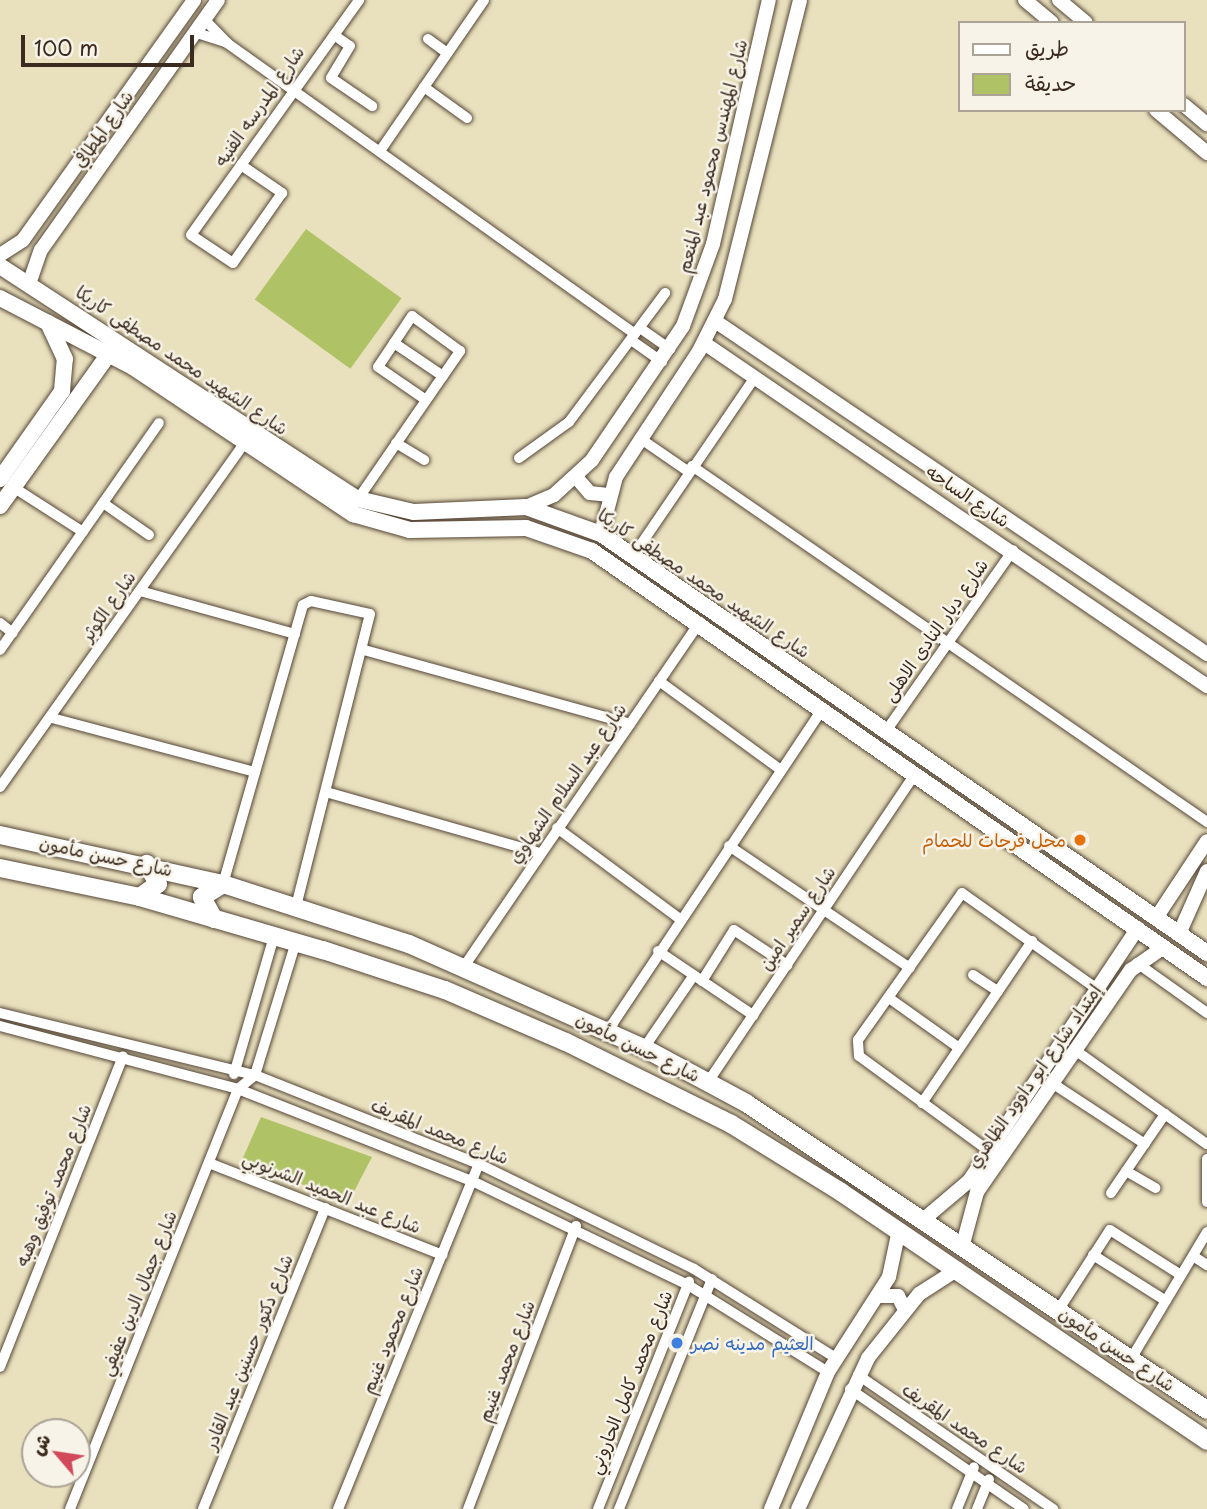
<!DOCTYPE html>
<meta charset="utf-8">
<style>
body{margin:0}
#map{position:relative;width:1207px;height:1509px;overflow:hidden;background:#e9e1be;font-family:"Playpen Sans","Playpen Sans Arabic",sans-serif}
div>[style]{position:absolute}
.green>*{inset:0;background:#afc366;transform-origin:0 0}
.roads{filter:drop-shadow(0 0 2px #554536) drop-shadow(0 0 2px #554536)}
.minor>*{height:10px;margin:-5px;padding:0 5px;transform-origin:5px;border-radius:5px;background:#fff}
.tertiary>*{height:14px;margin:-7px;padding:0 7px;transform-origin:7px;border-radius:7px;background:#fff}
.secondary>*{height:16px;margin:-8px;padding:0 8px;transform-origin:8px;border-radius:8px;background:#fff}
.primary>*{height:18px;margin:-9px;padding:0 9px;transform-origin:9px;border-radius:9px;background:#fff}
.dots>*{width:19px;height:19px;translate:-50% -50%;box-sizing:border-box;border:4px solid #f7f3e8;border-radius:50%}
span{translate:-50% -50%;white-space:nowrap;text-align:center;line-height:1.15;-webkit-text-stroke:5px #f7f3e8;paint-order:stroke}
.street-label{font-size:18px;color:#3b2a1e}
.food-label{font-size:18px;color:#c56008}
.right{translate:-100% -50%;text-align:right}
.shop-label{font-size:18px;color:#366cbe}
.left{translate:0 -50%;text-align:left}
.legend{position:absolute;left:958px;top:21px;width:228px;height:91px;box-sizing:border-box;background:#f7f3e8;border:2px solid #aca397;margin:0;padding:9px 12px;list-style:none;font-size:21px;color:#3b2a1e}
.legend li{display:flex;align-items:center;gap:14px;height:35px}
.legend b{width:35px;border:2px solid #aca397}
.north{position:absolute;left:21px;top:1418px;width:70px;height:70px;box-sizing:border-box;background:#f7f3e8;border:2px solid #aca397;border-radius:50%;rotate:299deg;font-size:19px;font-weight:700;line-height:28px;text-align:center;color:#3b2a1e}
.north::after{content:'';display:block;margin:auto;width:24px;height:32px;background:#d1495b;clip-path:polygon(50% 0,100% 100%,50% 72%,0 100%)}
.scale{position:absolute;left:21px;top:35px;width:173px;height:32px;box-sizing:border-box;border:4px solid #3b2a1e;border-top:0;padding-left:9px;font-size:21px;line-height:24px;white-space:nowrap;color:#3b2a1e;-webkit-text-stroke:5px #f7f3e8;paint-order:stroke}
</style>
<div id="map">
<div class="green">
<i style="left:306px;top:229px;width:118px;height:87px;rotate:36deg"></i>
<i style="clip-path:polygon(261px 1117px,372px 1157px,348px 1203px,242px 1160px)"></i>
</div>
<div class="roads">
<div class="minor">
<i style="left:204px;top:19px;width:33px;rotate:46deg"></i>
<i style="left:227px;top:43px;width:501px;rotate:35.5deg"></i>
<i style="left:194px;top:32px;width:35px;rotate:18deg"></i>
<i style="left:334px;top:35px;width:19px;rotate:35deg"></i>
<i style="left:350px;top:46px;width:37px;rotate:121deg"></i>
<i style="left:331px;top:78px;width:50px;rotate:34.3deg"></i>
<i style="left:428px;top:39px;width:24px;rotate:36deg"></i>
<i style="left:424px;top:87px;width:53px;rotate:35.8deg"></i>
<i style="left:380px;top:151px;width:183px;rotate:-55.4deg"></i>
<i style="left:241px;top:165px;width:50px;rotate:34.3deg"></i>
<i style="left:282px;top:193px;width:85px;rotate:125deg"></i>
<i style="left:233px;top:263px;width:50px;rotate:-146.3deg"></i>
<i style="left:191px;top:235px;width:289px;rotate:-54.4deg"></i>
<i style="left:640px;top:328px;width:37px;rotate:35deg"></i>
<i style="left:631px;top:340px;width:38px;rotate:35deg"></i>
<i style="left:394px;top:343px;width:59px;rotate:34deg"></i>
<i style="left:641px;top:439px;width:58px;rotate:34.5deg"></i>
<i style="left:396px;top:443px;width:33px;rotate:31deg"></i>
<i style="left:519px;top:458px;width:62px;rotate:-35.8deg"></i>
<i style="left:569px;top:422px;width:161px;rotate:-53.3deg"></i>
<i style="left:692px;top:466px;width:626px;rotate:34.65deg"></i>
<i style="left:13px;top:487px;width:83px;rotate:32.7deg"></i>
<i style="left:358px;top:499px;width:180px;rotate:-55.4deg"></i>
<i style="left:460px;top:351px;width:59px;rotate:-143.9deg"></i>
<i style="left:412px;top:316px;width:61px;rotate:123.7deg"></i>
<i style="left:378px;top:367px;width:58px;rotate:34.5deg"></i>
<i style="left:103px;top:503px;width:56px;rotate:34.8deg"></i>
<i style="left:633px;top:556px;width:217px;rotate:-55.7deg"></i>
<i style="left:140px;top:591px;width:161px;rotate:15.5deg"></i>
<i style="left:0;top:623px;width:16px;rotate:38deg"></i>
<i style="left:0;top:650px;width:277px;rotate:-55deg"></i>
<i style="left:364px;top:650px;width:276px;rotate:15.5deg"></i>
<i style="left:659px;top:681px;width:151px;rotate:36.1deg"></i>
<i style="left:52px;top:718px;width:210px;rotate:14.9deg"></i>
<i style="left:886px;top:731px;width:221px;rotate:-54.9deg"></i>
<i style="left:0;top:787px;width:421px;rotate:-54.6deg"></i>
<i style="left:326px;top:792px;width:223px;rotate:15.9deg"></i>
<i style="left:557px;top:828px;width:153px;rotate:36.5deg"></i>
<i style="left:729px;top:846px;width:218px;rotate:34deg"></i>
<i style="left:223px;top:884px;width:290px;rotate:-74deg"></i>
<i style="left:303px;top:605px;width:9px;rotate:-27deg"></i>
<i style="left:311px;top:601px;width:60px;rotate:12.4deg"></i>
<i style="left:370px;top:614px;width:302px;rotate:104.2deg"></i>
<i style="left:658px;top:951px;width:115px;rotate:34deg"></i>
<i style="left:1137px;top:963px;width:86px;rotate:35.5deg"></i>
<i style="left:465px;top:965px;width:416px;rotate:-55.6deg"></i>
<i style="left:973px;top:975px;width:30px;rotate:33deg"></i>
<i style="left:702px;top:981px;width:60px;rotate:-57.9deg"></i>
<i style="left:734px;top:930px;width:64px;rotate:33.4deg"></i>
<i style="left:889px;top:998px;width:86px;rotate:35.5deg"></i>
<i style="left:0;top:1013px;width:262px;rotate:13.7deg"></i>
<i style="left:255px;top:1075px;width:241px;rotate:21.7deg"></i>
<i style="left:479px;top:1164px;width:239px;rotate:26deg"></i>
<i style="left:694px;top:1269px;width:168px;rotate:32.1deg"></i>
<i style="left:0;top:1026px;width:246px;rotate:14.8deg"></i>
<i style="left:238px;top:1089px;width:251px;rotate:21.5deg"></i>
<i style="left:472px;top:1181px;width:240px;rotate:25.7deg"></i>
<i style="left:688px;top:1285px;width:165px;rotate:31.9deg"></i>
<i style="left:607px;top:1032px;width:389px;rotate:-56.3deg"></i>
<i style="left:644px;top:1048px;width:88px;rotate:-55.6deg"></i>
<i style="left:1075px;top:1050px;width:162px;rotate:35.5deg"></i>
<i style="left:234px;top:1074px;width:144px;rotate:-73.8deg"></i>
<i style="left:708px;top:1082px;width:372px;rotate:-56.1deg"></i>
<i style="left:1052px;top:1083px;width:111px;rotate:33.3deg"></i>
<i style="left:922px;top:1103px;width:196px;rotate:-55.8deg"></i>
<i style="left:989px;top:1151px;width:161px;rotate:-143.8deg"></i>
<i style="left:859px;top:1056px;width:16px;rotate:-94deg"></i>
<i style="left:858px;top:1040px;width:180px;rotate:-54.7deg"></i>
<i style="left:962px;top:893px;width:169px;rotate:35.4deg"></i>
<i style="left:1207px;top:1159px;width:43px;rotate:90deg"></i>
<i style="left:209px;top:1163px;width:251px;rotate:21.5deg"></i>
<i style="left:1126px;top:1171px;width:34px;rotate:30deg"></i>
<i style="left:1111px;top:1193px;width:96px;rotate:-55.6deg"></i>
<i style="left:1093px;top:1255px;width:86px;rotate:32.2deg"></i>
<i style="left:1193px;top:1256px;width:17px;rotate:33deg"></i>
<i style="left:1059px;top:1309px;width:94px;rotate:-57.2deg"></i>
<i style="left:1110px;top:1230px;width:84px;rotate:32.4deg"></i>
<i style="left:1131px;top:1359px;width:148px;rotate:-59.1deg"></i>
<i style="left:0;top:1367px;width:334px;rotate:-68.4deg"></i>
<i style="left:858px;top:1375px;width:237px;rotate:34.5deg"></i>
<i style="left:850px;top:1389px;width:211px;rotate:34.6deg"></i>
<i style="left:70px;top:1509px;width:452px;rotate:-68.2deg"></i>
<i style="left:238px;top:1089px;width:22px;rotate:-39deg"></i>
<i style="left:255px;top:1075px;width:139px;rotate:-72.9deg"></i>
<i style="left:203px;top:1509px;width:325px;rotate:-67.9deg"></i>
<i style="left:338px;top:1509px;width:373px;rotate:-67.8deg"></i>
<i style="left:468px;top:1509px;width:303px;rotate:-69.1deg"></i>
<i style="left:598px;top:1509px;width:245px;rotate:-68.2deg"></i>
<i style="left:619px;top:1509px;width:248px;rotate:-68deg"></i>
<i style="left:957px;top:1509px;width:45px;rotate:-68deg"></i>
<i style="left:977px;top:1509px;width:32px;rotate:-68deg"></i>
</div>
<div class="tertiary">
<i style="left:1025px;top:0;width:35px;rotate:40deg"></i>
<i style="left:1059px;top:0;width:35px;rotate:40deg"></i>
<i style="left:1184px;top:105px;width:30px;rotate:40deg"></i>
<i style="left:1156px;top:110px;width:67px;rotate:40.1deg"></i>
<i style="left:0;top:255px;width:27px;rotate:-33deg"></i>
<i style="left:23px;top:240px;width:295px;rotate:-54.5deg"></i>
<i style="left:29px;top:284px;width:36px;rotate:-71deg"></i>
<i style="left:41px;top:250px;width:306px;rotate:-54.7deg"></i>
<i style="left:715px;top:321px;width:594px;rotate:34.09deg"></i>
<i style="left:704px;top:343px;width:609px;rotate:34.29deg"></i>
<i style="left:576px;top:477px;width:21px;rotate:49deg"></i>
<i style="left:590px;top:493px;width:18px;rotate:6deg"></i>
<i style="left:526px;top:507px;width:30px;rotate:-23deg"></i>
<i style="left:554px;top:495px;width:52px;rotate:-42.6deg"></i>
<i style="left:592px;top:460px;width:162px;rotate:-55.8deg"></i>
<i style="left:683px;top:326px;width:87px;rotate:-69.9deg"></i>
<i style="left:713px;top:244px;width:250px;rotate:-77.1deg"></i>
<i style="left:601px;top:534px;width:59px;rotate:-75.3deg"></i>
<i style="left:616px;top:477px;width:151px;rotate:-56.6deg"></i>
<i style="left:699px;top:351px;width:58px;rotate:-63.4deg"></i>
<i style="left:725px;top:299px;width:308px;rotate:-75.9deg"></i>
<i style="left:1156px;top:918px;width:92px;rotate:-56.5deg"></i>
<i style="left:1179px;top:934px;width:69px;rotate:-66deg"></i>
<i style="left:924px;top:1219px;width:59px;rotate:-40.2deg"></i>
<i style="left:969px;top:1181px;width:304px;rotate:-56.3deg"></i>
<i style="left:963px;top:1244px;width:54px;rotate:-74.9deg"></i>
<i style="left:977px;top:1192px;width:270px;rotate:-55.3deg"></i>
<i style="left:1131px;top:970px;width:40px;rotate:-34.9deg"></i>
<i style="left:879px;top:1296px;width:19px"></i>
<i style="left:898px;top:1296px;width:16px;rotate:63deg"></i>
<i style="left:771px;top:1509px;width:148px;rotate:-67.4deg"></i>
<i style="left:828px;top:1372px;width:113px;rotate:-57.3deg"></i>
<i style="left:889px;top:1277px;width:48px;rotate:-78deg"></i>
<i style="left:798px;top:1509px;width:166px;rotate:-65.1deg"></i>
<i style="left:868px;top:1358px;width:82px;rotate:-51.4deg"></i>
<i style="left:919px;top:1294px;width:46px;rotate:-32.7deg"></i>
</div>
<div class="secondary">
<i style="left:0;top:266px;width:427px;rotate:33.1deg"></i>
<i style="left:358px;top:499px;width:57px;rotate:13.1deg"></i>
<i style="left:414px;top:512px;width:112px;rotate:-2.6deg"></i>
<i style="left:526px;top:507px;width:80px;rotate:19.8deg"></i>
<i style="left:601px;top:534px;width:737px;rotate:34.66deg"></i>
<i style="left:0;top:298px;width:150px;rotate:27.4deg"></i>
<i style="left:133px;top:367px;width:265px;rotate:33.8deg"></i>
<i style="left:353px;top:514px;width:59px;rotate:15.7deg"></i>
<i style="left:410px;top:530px;width:116px;rotate:-1deg"></i>
<i style="left:526px;top:528px;width:70px;rotate:19.2deg"></i>
<i style="left:592px;top:551px;width:749px;rotate:34.77deg"></i>
<i style="left:0;top:479px;width:108px;rotate:-54.8deg"></i>
<i style="left:62px;top:391px;width:32px;rotate:-85deg"></i>
<i style="left:65px;top:359px;width:40px;rotate:-115deg"></i>
<i style="left:0;top:506px;width:187px;rotate:-54.4deg"></i>
</div>
<div class="primary">
<i style="left:0;top:835px;width:228px;rotate:12.4deg"></i>
<i style="left:223px;top:884px;width:195px;rotate:17.9deg"></i>
<i style="left:409px;top:944px;width:257px;rotate:23.9deg"></i>
<i style="left:644px;top:1048px;width:116px;rotate:28.3deg"></i>
<i style="left:746px;top:1103px;width:554px;rotate:33.66deg"></i>
<i style="left:0;top:868px;width:143px;rotate:11.7deg"></i>
<i style="left:140px;top:897px;width:191px;rotate:16.2deg"></i>
<i style="left:323px;top:950px;width:128px;rotate:18.2deg"></i>
<i style="left:445px;top:990px;width:132px;rotate:23.3deg"></i>
<i style="left:566px;top:1042px;width:184px;rotate:26.4deg"></i>
<i style="left:731px;top:1124px;width:129px;rotate:31.7deg"></i>
<i style="left:841px;top:1192px;width:443px;rotate:34.2deg"></i>
<i style="left:140px;top:897px;width:22px;rotate:-36deg"></i>
<i style="left:158px;top:884px;width:23px;rotate:-119deg"></i>
<i style="left:214px;top:919px;width:25px;rotate:-119deg"></i>
<i style="left:202px;top:897px;width:25px;rotate:-32deg"></i>
</div>
</div>
<div class="dots">
<i style="left:1080px;top:840px;background:#e8710a"></i>
<i style="left:677px;top:1343px;background:#3f7fe0"></i>
</div>
<div class="street-label">
<span style="left:259px;top:106px;rotate:-55deg">شارع المدرسه الفنيه</span>
<span style="left:103px;top:129px;rotate:-55deg">شارع المطافي</span>
<span style="left:712px;top:156px;rotate:-76deg">شارع المهندس محمود عبد المنعم</span>
<span style="left:182px;top:360px;rotate:34deg">شارع الشهيد محمد مصطفى كاريكا</span>
<span style="left:968px;top:496px;rotate:34deg">شارع الساحه</span>
<span style="left:704px;top:583px;rotate:34deg">شارع الشهيد محمد مصطفى كاريكا</span>
<span style="left:108px;top:606px;rotate:-55deg">شارع الكوثر</span>
<span style="left:935px;top:630px;rotate:-55deg">شارع ديار النادى الاهلى</span>
<span style="left:567px;top:783px;rotate:-55deg">شارع عبد السلام الشهاوي</span>
<span style="left:106px;top:856px;rotate:12deg">شارع حسن مأمون</span>
<span style="left:797px;top:918px;rotate:-56deg">شارع سمير امين</span>
<span style="left:638px;top:1047px;rotate:26deg">شارع حسن مأمون</span>
<span style="left:1034px;top:1076px;rotate:-55deg">إمتداد شارع ابو داوود الظاهري</span>
<span style="left:440px;top:1131px;rotate:22deg">شارع محمد المقريف</span>
<span style="left:53px;top:1185px;rotate:-68deg">شارع محمد توفيق وهبه</span>
<span style="left:332px;top:1192px;rotate:22deg">شارع عبد الحميد الشرنوبي</span>
<span style="left:138px;top:1293px;rotate:-68deg">شارع جمال الدين عفيفي</span>
<span style="left:392px;top:1330px;rotate:-68deg">شارع محمود غنيم</span>
<span style="left:1117px;top:1349px;rotate:34deg">شارع حسن مأمون</span>
<span style="left:248px;top:1352px;rotate:-68deg">شارع دكتور حسنين عبد القادر</span>
<span style="left:506px;top:1361px;rotate:-69deg">شارع محمد غنيم</span>
<span style="left:630px;top:1382px;rotate:-68deg">شارع محمد كامل الحاروني</span>
<span style="left:965px;top:1428px;rotate:34deg">شارع محمد المقريف</span>
</div>
<div class="food-label">
<span class="right" style="left:1066px;top:840px">محل فرحات للحمام</span>
</div>
<div class="shop-label">
<span class="left" style="left:691px;top:1343px">العثيم مدينه نصر</span>
</div>
<ul class="legend">
<li><b style="height:9px;background:#fff"></b>طريق</li>
<li><b style="height:19px;background:#afc366"></b>حديقة</li>
</ul>
<div class="north">ش</div>
<div class="scale">100 m</div>
</div>
